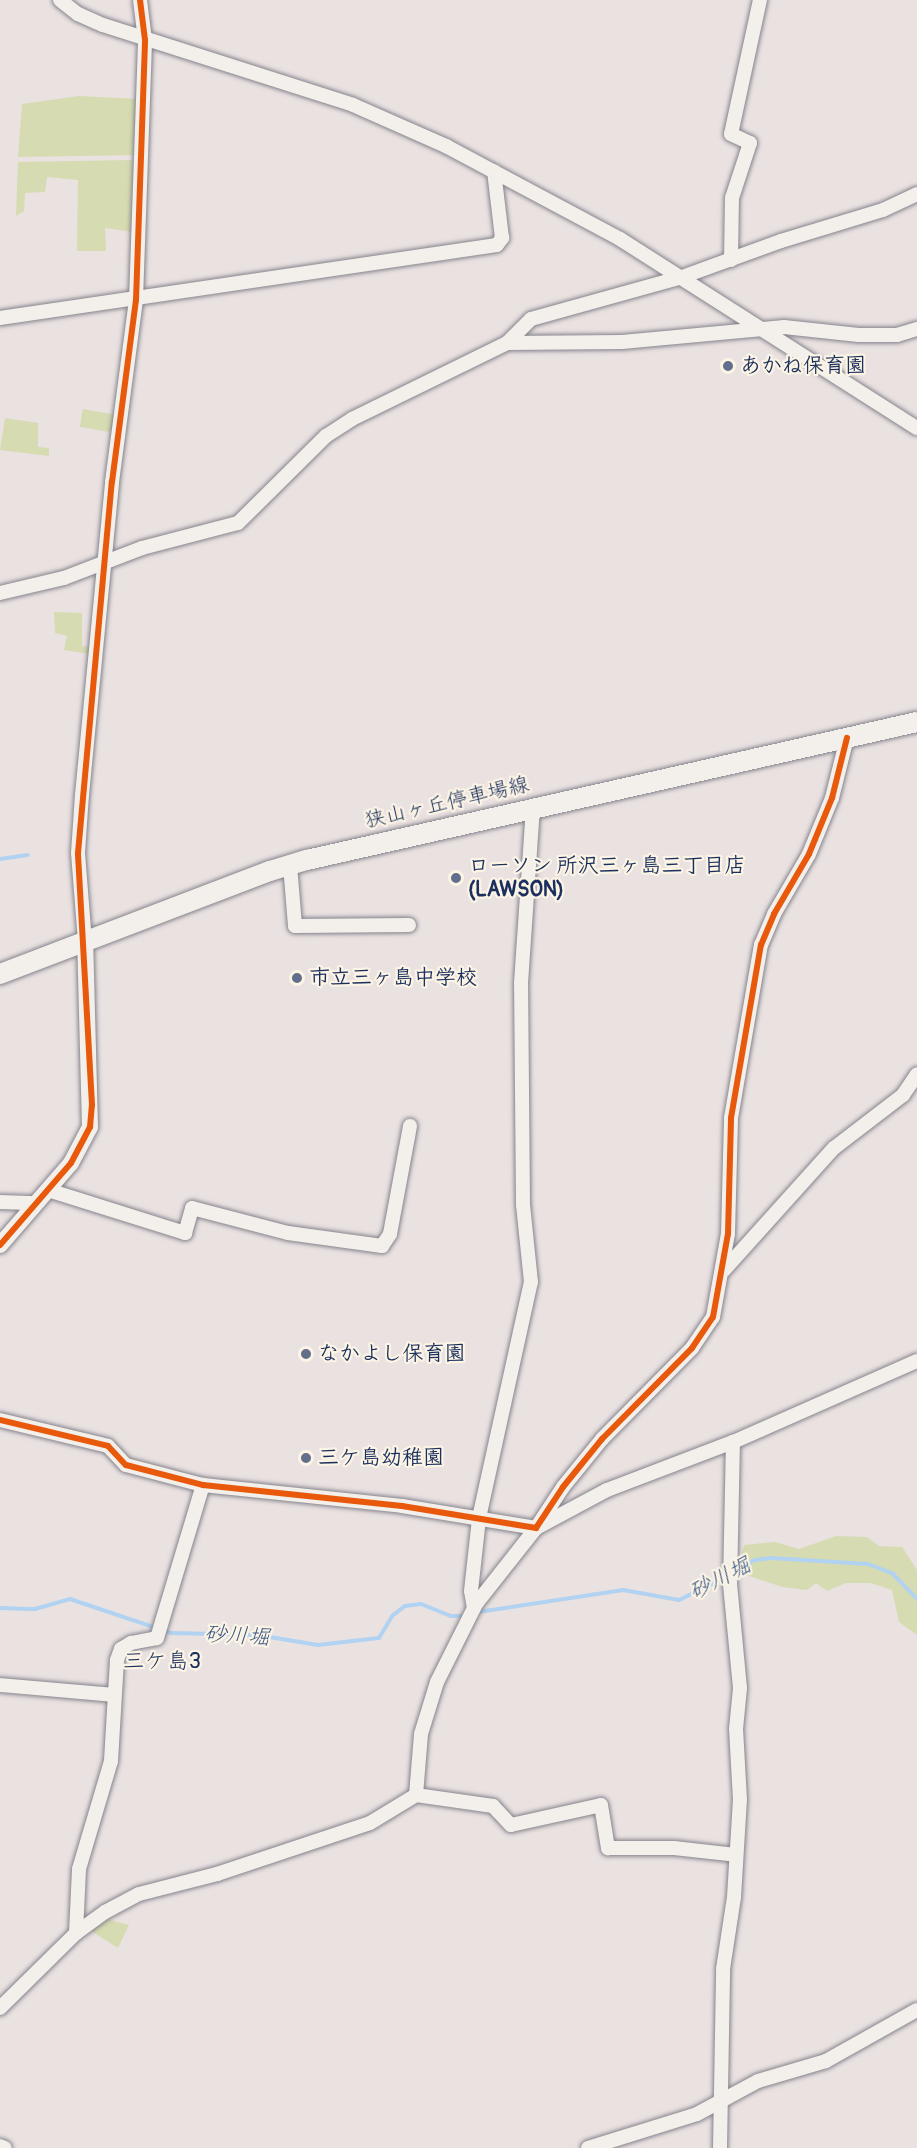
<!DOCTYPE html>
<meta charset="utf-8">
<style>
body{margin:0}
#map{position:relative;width:917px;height:2148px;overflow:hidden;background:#eae1e1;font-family:Pangolin,"Klee One",sans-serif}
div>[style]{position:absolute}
.green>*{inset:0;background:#d6dbb1;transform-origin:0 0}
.stream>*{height:4px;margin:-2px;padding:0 2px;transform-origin:2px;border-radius:2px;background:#b1d2f0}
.roads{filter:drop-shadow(0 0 2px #84848d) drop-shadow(0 0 2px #84848d)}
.minor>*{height:14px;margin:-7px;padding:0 7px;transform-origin:7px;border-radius:7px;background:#f3efea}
.tertiary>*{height:16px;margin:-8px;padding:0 8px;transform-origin:8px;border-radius:8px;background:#f3efea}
.secondary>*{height:20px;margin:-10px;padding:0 10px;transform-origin:10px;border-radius:10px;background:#f3efea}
.cycleway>*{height:6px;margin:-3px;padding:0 3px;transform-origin:3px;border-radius:3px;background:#e8590c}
.dots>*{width:16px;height:16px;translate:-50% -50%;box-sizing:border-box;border:3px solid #fcf5e5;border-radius:50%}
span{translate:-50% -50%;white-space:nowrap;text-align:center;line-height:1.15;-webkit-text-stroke:4.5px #fcf5e5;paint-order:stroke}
.poi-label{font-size:21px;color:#1b2f5e;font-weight:700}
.left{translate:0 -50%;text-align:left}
.street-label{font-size:21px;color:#1b2f5e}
.water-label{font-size:22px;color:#3a5684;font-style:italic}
.neighbourhood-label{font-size:22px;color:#1b2f5e}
</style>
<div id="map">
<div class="green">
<i style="clip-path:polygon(79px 96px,140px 99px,137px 155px,18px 157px,22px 104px)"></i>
<i style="clip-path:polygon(134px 160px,137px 163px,134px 232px,105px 228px,106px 251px,77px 251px,78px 180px,47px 177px,45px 192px,25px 193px,24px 211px,16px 216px,18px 162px)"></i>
<i style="left:83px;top:409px;width:34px;height:18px;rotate:10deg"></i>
<i style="clip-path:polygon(5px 418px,38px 423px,38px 447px,49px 448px,49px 456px,0 450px)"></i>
<i style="clip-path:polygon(54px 612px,82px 613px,82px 646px,93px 647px,90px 654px,64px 650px,67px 636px,55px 633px)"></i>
<i style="clip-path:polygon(836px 1536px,867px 1537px,879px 1546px,902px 1547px,917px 1570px,917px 1635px,899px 1622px,892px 1590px,871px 1583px,846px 1583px,827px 1591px,816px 1583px,807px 1590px,782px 1587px,737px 1572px,744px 1545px,775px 1542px,799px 1549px)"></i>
<i style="clip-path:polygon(107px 1919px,129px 1925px,118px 1948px,91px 1931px)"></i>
</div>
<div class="stream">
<i style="left:0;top:859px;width:28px;rotate:-8deg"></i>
<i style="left:735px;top:1571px;width:23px;rotate:-29deg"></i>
<i style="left:755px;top:1560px;width:16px;rotate:-7deg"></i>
<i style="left:771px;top:1558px;width:97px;rotate:3.5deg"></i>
<i style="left:868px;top:1564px;width:26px;rotate:21deg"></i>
<i style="left:892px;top:1573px;width:36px;rotate:46deg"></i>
<i style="left:0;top:1608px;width:35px;rotate:2deg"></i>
<i style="left:35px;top:1609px;width:36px;rotate:-16deg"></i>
<i style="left:70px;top:1599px;width:107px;rotate:18.6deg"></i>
<i style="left:171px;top:1633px;width:86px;rotate:1.3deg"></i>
<i style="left:257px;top:1635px;width:62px;rotate:9.3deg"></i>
<i style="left:318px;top:1645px;width:61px;rotate:-6.5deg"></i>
<i style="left:379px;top:1638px;width:26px;rotate:-59deg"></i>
<i style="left:392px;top:1616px;width:16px;rotate:-38deg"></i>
<i style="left:405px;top:1606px;width:16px;rotate:-7deg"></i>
<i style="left:421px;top:1604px;width:32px;rotate:22deg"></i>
<i style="left:451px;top:1616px;width:10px"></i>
<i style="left:478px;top:1612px;width:147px;rotate:-8.6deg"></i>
<i style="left:623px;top:1590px;width:57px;rotate:10.1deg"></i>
<i style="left:679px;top:1600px;width:52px;rotate:-26.1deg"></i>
</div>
<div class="roads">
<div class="minor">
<i style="left:60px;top:0;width:23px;rotate:38deg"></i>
<i style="left:78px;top:14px;width:27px;rotate:24deg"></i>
<i style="left:103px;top:25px;width:262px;rotate:17.7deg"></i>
<i style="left:353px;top:105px;width:102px;rotate:23.8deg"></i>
<i style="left:446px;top:146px;width:197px;rotate:28.1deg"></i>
<i style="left:620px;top:239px;width:352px;rotate:32.5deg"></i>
<i style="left:731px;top:260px;width:62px;rotate:-89.1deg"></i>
<i style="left:732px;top:198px;width:58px;rotate:-71.9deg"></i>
<i style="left:750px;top:143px;width:21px;rotate:-155deg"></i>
<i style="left:731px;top:134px;width:137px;rotate:-77.8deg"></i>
<i style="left:0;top:318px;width:502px;rotate:-8.36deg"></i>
<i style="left:497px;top:245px;width:9px;rotate:-54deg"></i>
<i style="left:502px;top:238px;width:67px;rotate:-96.8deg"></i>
<i style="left:507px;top:343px;width:115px;rotate:-0.5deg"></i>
<i style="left:622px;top:342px;width:163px;rotate:-5.3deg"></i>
<i style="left:784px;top:327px;width:75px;rotate:6.1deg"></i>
<i style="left:859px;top:335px;width:38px"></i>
<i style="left:897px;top:335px;width:21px;rotate:-17deg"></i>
<i style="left:0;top:593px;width:66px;rotate:-13.2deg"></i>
<i style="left:64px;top:578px;width:84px;rotate:-21deg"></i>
<i style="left:142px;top:548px;width:99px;rotate:-14.6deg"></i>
<i style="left:238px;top:523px;width:124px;rotate:-44.7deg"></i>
<i style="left:326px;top:436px;width:31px;rotate:-33deg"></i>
<i style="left:352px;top:419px;width:173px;rotate:-26.1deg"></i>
<i style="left:507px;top:343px;width:34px;rotate:-45deg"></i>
<i style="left:531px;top:319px;width:157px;rotate:-15.5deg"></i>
<i style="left:682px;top:277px;width:105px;rotate:-20deg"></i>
<i style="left:781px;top:241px;width:107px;rotate:-16.9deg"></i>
<i style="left:883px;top:210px;width:38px;rotate:-25deg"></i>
<i style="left:290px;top:865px;width:61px;rotate:85.3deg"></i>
<i style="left:295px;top:926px;width:114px;rotate:-0.5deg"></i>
<i style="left:85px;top:942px;width:89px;rotate:-94.5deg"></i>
<i style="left:78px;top:853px;width:58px;rotate:-86.1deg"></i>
<i style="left:82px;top:795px;width:314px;rotate:-84.5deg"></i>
<i style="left:112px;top:482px;width:184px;rotate:-82.5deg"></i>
<i style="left:136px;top:300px;width:260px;rotate:-88deg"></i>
<i style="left:145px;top:40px;width:40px;rotate:-97.1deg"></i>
<i style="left:48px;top:1190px;width:144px;rotate:17.4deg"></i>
<i style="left:185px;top:1233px;width:26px;rotate:-74deg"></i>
<i style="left:192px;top:1208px;width:99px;rotate:14.6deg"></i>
<i style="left:288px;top:1233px;width:95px;rotate:7.9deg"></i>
<i style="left:382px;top:1246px;width:14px;rotate:-56deg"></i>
<i style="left:390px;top:1234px;width:110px;rotate:-79.5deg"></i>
<i style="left:0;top:1202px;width:37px;rotate:2deg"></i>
<i style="left:724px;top:1270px;width:164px;rotate:-48deg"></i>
<i style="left:834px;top:1148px;width:87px;rotate:-37.5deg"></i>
<i style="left:903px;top:1095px;width:25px;rotate:-56deg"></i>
<i style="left:0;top:1420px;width:111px;rotate:13.5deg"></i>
<i style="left:108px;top:1446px;width:26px;rotate:47deg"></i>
<i style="left:126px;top:1465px;width:80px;rotate:14.6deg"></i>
<i style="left:203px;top:1485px;width:200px;rotate:6deg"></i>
<i style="left:402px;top:1506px;width:136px;rotate:9.3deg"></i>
<i style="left:536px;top:1528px;width:49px;rotate:-56.6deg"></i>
<i style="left:563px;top:1487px;width:62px;rotate:-50.9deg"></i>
<i style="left:602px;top:1439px;width:128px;rotate:-45.3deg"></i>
<i style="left:692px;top:1348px;width:37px;rotate:-56deg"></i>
<i style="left:713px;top:1317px;width:84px;rotate:-79.8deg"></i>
<i style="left:728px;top:1234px;width:116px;rotate:-88.5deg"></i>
<i style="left:731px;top:1118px;width:176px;rotate:-80.2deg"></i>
<i style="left:761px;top:945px;width:34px;rotate:-67deg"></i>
<i style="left:774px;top:914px;width:69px;rotate:-59.7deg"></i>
<i style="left:809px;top:854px;width:61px;rotate:-67.7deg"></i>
<i style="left:832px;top:798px;width:62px;rotate:-76deg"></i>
<i style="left:474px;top:1608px;width:17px;rotate:-100deg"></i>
<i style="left:471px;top:1591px;width:73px;rotate:-83.7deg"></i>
<i style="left:479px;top:1518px;width:242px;rotate:-77.6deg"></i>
<i style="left:531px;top:1282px;width:77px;rotate:-95.9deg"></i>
<i style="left:523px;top:1205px;width:222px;rotate:-90.5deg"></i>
<i style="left:521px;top:983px;width:175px;rotate:-86.1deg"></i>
<i style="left:0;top:1685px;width:114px;rotate:5deg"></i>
<i style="left:416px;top:1795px;width:78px;rotate:8.1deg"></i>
<i style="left:493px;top:1806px;width:26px;rotate:47deg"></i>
<i style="left:511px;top:1825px;width:92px;rotate:-12.5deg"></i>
<i style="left:601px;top:1805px;width:44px;rotate:80.8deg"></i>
<i style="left:608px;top:1848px;width:66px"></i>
<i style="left:674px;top:1848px;width:62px;rotate:6.4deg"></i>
<i style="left:76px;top:1933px;width:64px;rotate:-87.3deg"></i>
<i style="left:79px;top:1869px;width:113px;rotate:-73.5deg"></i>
<i style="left:111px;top:1761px;width:101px;rotate:-86.6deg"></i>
<i style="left:117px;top:1660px;width:12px;rotate:-70deg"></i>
<i style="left:121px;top:1649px;width:12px;rotate:-31deg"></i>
<i style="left:131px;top:1643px;width:26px;rotate:-11deg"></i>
<i style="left:157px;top:1638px;width:160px;rotate:-73.3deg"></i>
<i style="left:0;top:2008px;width:107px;rotate:-44.6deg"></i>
<i style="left:76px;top:1933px;width:36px;rotate:-36deg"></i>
<i style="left:105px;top:1912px;width:38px;rotate:-28deg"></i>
<i style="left:139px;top:1894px;width:81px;rotate:-14.4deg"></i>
<i style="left:217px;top:1874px;width:161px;rotate:-18.4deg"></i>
<i style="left:370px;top:1823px;width:54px;rotate:-31.3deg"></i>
<i style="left:416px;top:1795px;width:61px;rotate:-85.3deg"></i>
<i style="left:421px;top:1734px;width:54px;rotate:-72.9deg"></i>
<i style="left:437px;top:1682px;width:87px;rotate:-63.4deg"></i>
<i style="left:476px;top:1604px;width:97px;rotate:-51.7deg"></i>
<i style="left:536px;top:1528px;width:81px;rotate:-28.2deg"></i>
<i style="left:607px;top:1490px;width:135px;rotate:-20.9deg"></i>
<i style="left:733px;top:1442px;width:201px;rotate:-23.8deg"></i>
<i style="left:0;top:2146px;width:5px;rotate:22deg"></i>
<i style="left:588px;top:2148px;width:114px;rotate:-17.3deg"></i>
<i style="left:697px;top:2114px;width:69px;rotate:-28.4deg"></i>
<i style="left:758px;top:2081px;width:71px;rotate:-16.4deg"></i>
<i style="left:826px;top:2061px;width:104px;rotate:-29.3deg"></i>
<i style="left:720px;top:2148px;width:179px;rotate:-89deg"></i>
<i style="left:723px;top:1969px;width:73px;rotate:-81.3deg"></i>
<i style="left:734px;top:1897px;width:97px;rotate:-86.5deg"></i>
<i style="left:740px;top:1800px;width:71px;rotate:-93.2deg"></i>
<i style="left:736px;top:1729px;width:41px;rotate:-84.4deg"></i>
<i style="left:740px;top:1688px;width:104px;rotate:-95.5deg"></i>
<i style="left:730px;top:1584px;width:142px;rotate:-88.8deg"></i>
</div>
<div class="tertiary">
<i style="left:0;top:1245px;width:108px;rotate:-49.1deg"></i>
<i style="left:71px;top:1163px;width:41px;rotate:-62.2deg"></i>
<i style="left:90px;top:1127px;width:185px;rotate:-91.5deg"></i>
</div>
<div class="secondary">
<i style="left:0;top:974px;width:289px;rotate:-20.9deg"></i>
<i style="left:270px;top:871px;width:39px;rotate:-17deg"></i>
<i style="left:307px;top:860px;width:625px;rotate:-12.75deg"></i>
</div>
</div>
<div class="cycleway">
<i style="left:0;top:1245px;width:108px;rotate:-49.1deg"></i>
<i style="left:71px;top:1163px;width:41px;rotate:-62.2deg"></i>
<i style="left:90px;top:1127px;width:22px;rotate:-85deg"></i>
<i style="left:92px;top:1105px;width:252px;rotate:-93.2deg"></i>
<i style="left:78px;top:853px;width:373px;rotate:-84.8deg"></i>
<i style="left:112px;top:482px;width:184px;rotate:-82.5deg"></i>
<i style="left:136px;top:300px;width:260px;rotate:-88deg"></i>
<i style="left:145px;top:40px;width:40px;rotate:-97.1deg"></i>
<i style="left:0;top:1420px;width:111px;rotate:13.5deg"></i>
<i style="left:108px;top:1446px;width:26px;rotate:47deg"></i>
<i style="left:126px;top:1465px;width:80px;rotate:14.6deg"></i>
<i style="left:203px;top:1485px;width:200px;rotate:6deg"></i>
<i style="left:402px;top:1506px;width:136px;rotate:9.3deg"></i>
<i style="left:536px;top:1528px;width:49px;rotate:-56.6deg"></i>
<i style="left:563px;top:1487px;width:62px;rotate:-50.9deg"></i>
<i style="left:602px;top:1439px;width:128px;rotate:-45.3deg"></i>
<i style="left:692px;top:1348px;width:37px;rotate:-56deg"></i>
<i style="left:713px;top:1317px;width:84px;rotate:-79.8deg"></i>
<i style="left:728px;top:1234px;width:116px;rotate:-88.5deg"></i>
<i style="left:731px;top:1118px;width:176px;rotate:-80.2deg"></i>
<i style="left:761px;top:945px;width:34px;rotate:-67deg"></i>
<i style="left:774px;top:914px;width:69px;rotate:-59.7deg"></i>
<i style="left:809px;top:854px;width:61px;rotate:-67.7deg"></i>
<i style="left:832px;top:798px;width:62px;rotate:-76deg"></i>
</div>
<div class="dots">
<i style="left:728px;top:366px;background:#636d8c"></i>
<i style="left:456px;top:878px;background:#636d8c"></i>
<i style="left:297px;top:978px;background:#636d8c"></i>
<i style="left:306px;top:1354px;background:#636d8c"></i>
<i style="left:306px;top:1458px;background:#636d8c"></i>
</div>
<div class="poi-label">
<span class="left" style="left:740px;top:366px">あかね保育園</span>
<span class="left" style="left:468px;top:878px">ローソン 所沢三ヶ島三丁目店<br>(LAWSON)</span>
<span class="left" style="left:309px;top:978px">市立三ヶ島中学校</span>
<span class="left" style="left:318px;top:1354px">なかよし保育園</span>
<span class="left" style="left:318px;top:1458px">三ケ島幼稚園</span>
</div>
<div class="street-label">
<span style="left:447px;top:803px;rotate:-13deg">狭山ヶ丘停車場線</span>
</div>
<div class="water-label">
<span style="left:720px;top:1579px;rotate:-27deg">砂川堀</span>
<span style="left:237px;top:1636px;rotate:4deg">砂川堀</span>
</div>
<div class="neighbourhood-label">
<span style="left:162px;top:1662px">三ケ島3</span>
</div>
</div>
